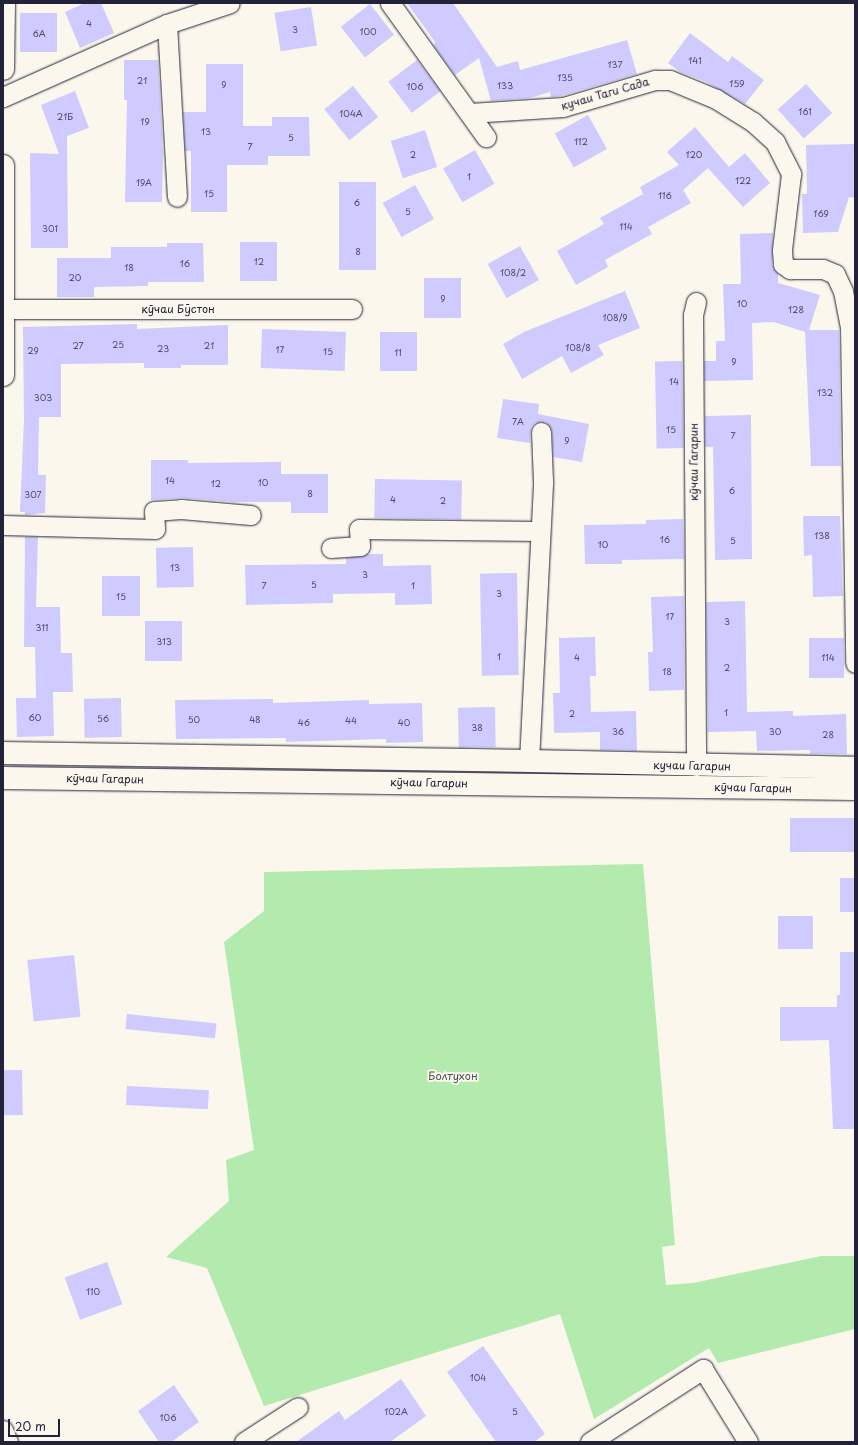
<!DOCTYPE html>
<meta charset="utf-8">
<style>
body{margin:0}
#map{position:relative;width:858px;height:1445px;overflow:hidden;background:#fbf7ec;font-family:"Playpen Sans",sans-serif}
div>[style]{position:absolute}
.green>*{inset:0;background:#b3eaad}
.building>*{inset:0;background:#cfcbfe;transform-origin:0 0}
.roads{filter:drop-shadow(0 0 1px #22223b) drop-shadow(0 0 1px #22223b)}
.minor>*{height:19px;margin:-9.5px;padding:0 9.5px;transform-origin:9.5px;border-radius:9.5px;background:#fbf7ec}
.primary>*{height:22px;margin:-11px;padding:0 11px;transform-origin:11px;border-radius:11px;background:#fbf7ec}
.trunk>*{height:22px;margin:-11px;padding:0 11px;transform-origin:11px;border-radius:11px;background:#fbf7ec}
span{translate:-50% -50%;white-space:nowrap;text-align:center;line-height:1.15;-webkit-text-stroke:4px #fbf7ec;paint-order:stroke}
.number-label{font-size:9px;color:#4d4c6c}
.number-label span{-webkit-text-stroke-width:0}
.street-label{font-size:11px;color:#22223b}
.park-label{font-size:11px;color:#465458}
.frame{position:absolute;inset:0;border:4px solid #22223b;pointer-events:none}
.scale{position:absolute;left:8px;top:1419px;width:52px;height:18px;box-sizing:border-box;border:2px solid #22223b;border-top:0;padding-left:5px;font-size:12px;line-height:14px;white-space:nowrap;color:#22223b;-webkit-text-stroke:3px #fbf7ec;paint-order:stroke}
</style>
<div id="map">
<div class="green">
<i style="clip-path:polygon(643px 864px,675px 1245px,662px 1247px,666px 1285px,693px 1283px,821px 1256px,855px 1256px,855px 1329px,718px 1363px,709px 1348px,594px 1419px,560px 1314px,264px 1406px,207px 1268px,166px 1257px,229px 1201px,226px 1160px,254px 1150px,224px 942px,264px 911px,264px 872px)"></i>
</div>
<div class="building">
<i style="clip-path:polygon(85px 3px,101px 3px,114px 33px,80px 48px,65px 12px)"></i>
<i style="clip-path:polygon(407px 3px,453px 3px,497px 67px,518px 61px,520px 70px,627px 40px,637px 74px,561px 96px,551px 97px,550px 92px,530px 98px,491px 101px,479px 58px,455px 75px,434px 46px,435px 42px)"></i>
<i style="left:370px;top:4px;width:39px;height:37px;rotate:52deg"></i>
<i style="left:311px;top:7px;width:39px;height:37px;rotate:81deg"></i>
<i style="left:20px;top:13px;width:37px;height:39px"></i>
<i style="clip-path:polygon(690px 33px,728px 62px,732px 56px,764px 80px,745px 104px,704px 81px,680px 72px,668px 63px)"></i>
<i style="clip-path:polygon(124px 60px,158px 60px,163px 151px,162px 202px,125px 202px,127px 100px,124px 100px)"></i>
<i style="left:417px;top:60px;width:39px;height:36px;rotate:53deg"></i>
<i style="clip-path:polygon(206px 64px,243px 64px,243px 126px,272px 126px,272px 117px,309px 117px,310px 156px,268px 156px,268px 165px,227px 165px,227px 212px,191px 212px,191px 151px,185px 151px,183px 112px,206px 112px)"></i>
<i style="left:806px;top:84px;width:39px;height:38px;rotate:48deg"></i>
<i style="left:353px;top:86px;width:40px;height:37px;rotate:51deg"></i>
<i style="clip-path:polygon(75px 91px,89px 128px,67px 136px,68px 248px,31px 248px,30px 153px,59px 154px,41px 105px)"></i>
<i style="left:588px;top:115px;width:39px;height:38px;rotate:61deg"></i>
<i style="clip-path:polygon(695px 127px,729px 167px,745px 153px,770px 183px,743px 207px,708px 168px,683px 190px,691px 203px,648px 227px,652px 234px,605px 260px,608px 267px,576px 285px,557px 251px,604px 224px,600px 218px,643px 194px,640px 187px,679px 165px,667px 152px)"></i>
<i style="left:425px;top:130px;width:39px;height:36px;rotate:72deg"></i>
<i style="clip-path:polygon(855px 144px,855px 198px,849px 197px,838px 232px,803px 233px,802px 194px,807px 194px,806px 145px)"></i>
<i style="left:475px;top:150px;width:39px;height:37px;rotate:60deg"></i>
<i style="left:339px;top:182px;width:37px;height:88px"></i>
<i style="left:415px;top:185px;width:39px;height:37px;rotate:61deg"></i>
<i style="clip-path:polygon(773px 233px,772px 265px,778px 274px,778px 283px,820px 295px,809px 330px,839px 330px,841px 466px,811px 466px,805px 332px,774px 322px,752px 323px,753px 380px,704px 381px,704px 361px,716px 361px,716px 341px,725px 341px,723px 284px,741px 284px,740px 234px)"></i>
<i style="left:240px;top:242px;width:37px;height:39px"></i>
<i style="clip-path:polygon(167px 243px,203px 243px,204px 282px,148px 282px,148px 286px,94px 287px,94px 297px,57px 297px,57px 258px,111px 258px,111px 247px,167px 247px)"></i>
<i style="left:520px;top:246px;width:39px;height:37px;rotate:61deg"></i>
<i style="left:461px;top:278px;width:40px;height:37px;rotate:90deg"></i>
<i style="clip-path:polygon(625px 291px,640px 328px,598px 345px,604px 355px,571px 373px,562px 356px,522px 379px,503px 344px,524px 332px)"></i>
<i style="clip-path:polygon(137px 324px,137px 329px,228px 325px,228px 365px,181px 365px,181px 368px,144px 368px,144px 363px,61px 364px,61px 417px,39px 417px,38px 475px,46px 475px,45px 513px,25px 515px,25px 512px,20px 512px,24px 420px,23px 327px)"></i>
<i style="left:262px;top:329px;width:84px;height:39px;rotate:2deg"></i>
<i style="left:380px;top:332px;width:37px;height:39px"></i>
<i style="left:682px;top:361px;width:87px;height:27px;rotate:89deg"></i>
<i style="clip-path:polygon(503px 399px,539px 404px,538px 414px,589px 424px,582px 462px,553px 457px,552px 431px,546px 422px,535px 423px,531px 427px,530px 443px,497px 438px)"></i>
<i style="clip-path:polygon(751px 415px,752px 559px,715px 560px,713px 447px,705px 447px,705px 416px)"></i>
<i style="clip-path:polygon(151px 460px,188px 460px,188px 463px,281px 462px,281px 474px,328px 474px,328px 513px,291px 513px,291px 502px,233px 502px,182px 498px,151px 500px)"></i>
<i style="left:375px;top:479px;width:87px;height:39px;rotate:1deg"></i>
<i style="clip-path:polygon(803px 516px,840px 516px,843px 596px,813px 597px,812px 555px,804px 556px)"></i>
<i style="clip-path:polygon(683px 519px,684px 559px,622px 560px,622px 564px,585px 564px,584px 525px,646px 524px,646px 520px)"></i>
<i style="clip-path:polygon(25px 537px,38px 537px,36px 607px,60px 607px,61px 653px,72px 653px,73px 692px,53px 692px,54px 736px,17px 737px,16px 698px,36px 698px,35px 647px,24px 647px)"></i>
<i style="left:193px;top:547px;width:40px;height:37px;rotate:89deg"></i>
<i style="clip-path:polygon(367px 554px,383px 554px,383px 566px,431px 565px,432px 604px,395px 605px,395px 593px,333px 594px,333px 603px,246px 605px,245px 565px,346px 564px,346px 558px)"></i>
<i style="left:517px;top:573px;width:102px;height:37px;rotate:89deg"></i>
<i style="left:140px;top:576px;width:40px;height:38px;rotate:90deg"></i>
<i style="clip-path:polygon(684px 596px,684px 690px,649px 691px,648px 652px,653px 652px,651px 597px)"></i>
<i style="clip-path:polygon(745px 601px,747px 712px,793px 711px,793px 716px,846px 714px,847px 754px,810px 754px,810px 750px,757px 751px,756px 731px,708px 732px,706px 602px)"></i>
<i style="left:145px;top:621px;width:37px;height:40px"></i>
<i style="clip-path:polygon(595px 637px,596px 676px,590px 676px,591px 712px,636px 711px,637px 751px,600px 750px,600px 732px,554px 733px,553px 693px,560px 693px,559px 638px)"></i>
<i style="left:809px;top:638px;width:35px;height:40px"></i>
<i style="left:121px;top:698px;width:39px;height:37px;rotate:89deg"></i>
<i style="clip-path:polygon(273px 699px,273px 703px,369px 700px,369px 704px,422px 703px,423px 742px,386px 743px,386px 739px,286px 742px,286px 738px,176px 739px,175px 700px)"></i>
<i style="left:495px;top:707px;width:40px;height:37px;rotate:89deg"></i>
<i style="left:855px;top:818px;width:34px;height:65px;rotate:90deg"></i>
<i style="left:840px;top:878px;width:15px;height:34px"></i>
<i style="left:778px;top:916px;width:35px;height:33px"></i>
<i style="clip-path:polygon(840px 952px,855px 952px,855px 1129px,833px 1129px,829px 1040px,780px 1041px,780px 1007px,837px 1007px,837px 995px,840px 995px)"></i>
<i style="left:74px;top:955px;width:62px;height:47px;rotate:84deg"></i>
<i style="left:127px;top:1014px;width:90px;height:15px;rotate:6deg"></i>
<i style="left:22px;top:1070px;width:45px;height:19px;rotate:89deg"></i>
<i style="left:127px;top:1086px;width:82px;height:19px;rotate:3deg"></i>
<i style="left:107px;top:1262px;width:45px;height:45px;rotate:70deg"></i>
<i style="clip-path:polygon(483px 1346px,545px 1434px,534px 1442px,496px 1442px,447px 1372px)"></i>
<i style="clip-path:polygon(401px 1379px,426px 1416px,390px 1442px,296px 1442px,339px 1411px,345px 1420px)"></i>
<i style="clip-path:polygon(174px 1385px,199px 1422px,171px 1442px,159px 1442px,138px 1411px)"></i>
</div>
<div class="roads">
<div class="minor">
<i style="left:390px;top:3px;width:165px;rotate:54.4deg"></i>
<i style="left:167px;top:24px;width:173px;rotate:86.7deg"></i>
<i style="left:3px;top:97px;width:180px;rotate:-24deg"></i>
<i style="left:167px;top:24px;width:66px;rotate:-18.4deg"></i>
<i style="left:470px;top:113px;width:93px;rotate:-3.7deg"></i>
<i style="left:563px;top:107px;width:96px;rotate:-16.4deg"></i>
<i style="left:655px;top:80px;width:15px"></i>
<i style="left:670px;top:80px;width:50px;rotate:22.4deg"></i>
<i style="left:716px;top:99px;width:44px;rotate:31.9deg"></i>
<i style="left:753px;top:122px;width:30px;rotate:42deg"></i>
<i style="left:775px;top:142px;width:36px;rotate:63deg"></i>
<i style="left:791px;top:174px;width:77px;rotate:96.8deg"></i>
<i style="left:782px;top:250px;width:14px;rotate:86deg"></i>
<i style="left:783px;top:264px;width:9px;rotate:36deg"></i>
<i style="left:790px;top:269px;width:33px"></i>
<i style="left:823px;top:269px;width:13px;rotate:23deg"></i>
<i style="left:835px;top:274px;width:19px;rotate:65deg"></i>
<i style="left:843px;top:291px;width:37px;rotate:79deg"></i>
<i style="left:850px;top:327px;width:336px;rotate:89.1deg"></i>
<i style="left:696px;top:302px;width:13px;rotate:103deg"></i>
<i style="left:693px;top:315px;width:451px;rotate:89.6deg"></i>
<i style="left:4px;top:309px;width:348px"></i>
<i style="left:3px;top:525px;width:152px;rotate:1.5deg"></i>
<i style="left:155px;top:529px;width:18px;rotate:-93deg"></i>
<i style="left:154px;top:511px;width:27px;rotate:-4deg"></i>
<i style="left:181px;top:509px;width:70px;rotate:4.9deg"></i>
<i style="left:331px;top:548px;width:29px;rotate:-4deg"></i>
<i style="left:360px;top:546px;width:17px;rotate:-93deg"></i>
<i style="left:359px;top:529px;width:181px;rotate:0.6deg"></i>
<i style="left:529px;top:761px;width:280px;rotate:-87.1deg"></i>
<i style="left:543px;top:481px;width:49px;rotate:-92.3deg"></i>
<i style="left:3px;top:1430px;width:13px;rotate:67deg"></i>
<i style="left:244px;top:1442px;width:64px;rotate:-32.9deg"></i>
<i style="left:590px;top:1442px;width:135px;rotate:-32.9deg"></i>
<i style="left:703px;top:1369px;width:86px;rotate:58.3deg"></i>
</div>
<div class="primary">
<i style="left:3px;top:69px;width:66px;rotate:-89.1deg"></i>
<i style="left:3px;top:166px;width:209px;rotate:90deg"></i>
</div>
<div class="trunk">
<i style="left:3px;top:753px;width:526px;rotate:0.87deg"></i>
<i style="left:529px;top:761px;width:326px;rotate:1.2deg"></i>
<i style="left:3px;top:778px;width:852px;rotate:0.74deg"></i>
</div>
</div>
<div class="number-label">
<span style="left:89px;top:23px">4</span>
<span style="left:295px;top:29px">3</span>
<span style="left:368px;top:31px">100</span>
<span style="left:39px;top:33px">6А</span>
<span style="left:695px;top:60px">141</span>
<span style="left:615px;top:64px">137</span>
<span style="left:565px;top:77px">135</span>
<span style="left:142px;top:80px">21</span>
<span style="left:737px;top:83px">159</span>
<span style="left:224px;top:84px">9</span>
<span style="left:505px;top:85px">133</span>
<span style="left:415px;top:86px">106</span>
<span style="left:805px;top:111px">161</span>
<span style="left:351px;top:113px">104А</span>
<span style="left:65px;top:116px">21Б</span>
<span style="left:145px;top:121px">19</span>
<span style="left:206px;top:131px">13</span>
<span style="left:291px;top:137px">5</span>
<span style="left:581px;top:141px">112</span>
<span style="left:250px;top:146px">7</span>
<span style="left:413px;top:154px">2</span>
<span style="left:694px;top:154px">120</span>
<span style="left:469px;top:176px">1</span>
<span style="left:743px;top:180px">122</span>
<span style="left:144px;top:182px">19А</span>
<span style="left:209px;top:193px">15</span>
<span style="left:665px;top:195px">116</span>
<span style="left:357px;top:202px">6</span>
<span style="left:408px;top:211px">5</span>
<span style="left:821px;top:213px">169</span>
<span style="left:626px;top:226px">114</span>
<span style="left:50px;top:228px">301</span>
<span style="left:358px;top:251px">8</span>
<span style="left:259px;top:261px">12</span>
<span style="left:185px;top:263px">16</span>
<span style="left:129px;top:267px">18</span>
<span style="left:513px;top:272px">108/2</span>
<span style="left:75px;top:277px">20</span>
<span style="left:443px;top:298px">9</span>
<span style="left:742px;top:303px">10</span>
<span style="left:796px;top:309px">128</span>
<span style="left:615px;top:317px">108/9</span>
<span style="left:118px;top:344px">25</span>
<span style="left:78px;top:345px">27</span>
<span style="left:209px;top:345px">21</span>
<span style="left:578px;top:347px">108/8</span>
<span style="left:163px;top:348px">23</span>
<span style="left:280px;top:349px">17</span>
<span style="left:33px;top:350px">29</span>
<span style="left:328px;top:351px">15</span>
<span style="left:398px;top:352px">11</span>
<span style="left:734px;top:361px">9</span>
<span style="left:674px;top:381px">14</span>
<span style="left:825px;top:392px">132</span>
<span style="left:43px;top:397px">303</span>
<span style="left:518px;top:421px">7А</span>
<span style="left:671px;top:429px">15</span>
<span style="left:733px;top:435px">7</span>
<span style="left:567px;top:440px">9</span>
<span style="left:170px;top:480px">14</span>
<span style="left:263px;top:482px">10</span>
<span style="left:216px;top:483px">12</span>
<span style="left:732px;top:490px">6</span>
<span style="left:310px;top:493px">8</span>
<span style="left:33px;top:494px">307</span>
<span style="left:393px;top:499px">4</span>
<span style="left:443px;top:500px">2</span>
<span style="left:822px;top:535px">138</span>
<span style="left:665px;top:539px">16</span>
<span style="left:733px;top:540px">5</span>
<span style="left:603px;top:544px">10</span>
<span style="left:175px;top:567px">13</span>
<span style="left:365px;top:574px">3</span>
<span style="left:314px;top:584px">5</span>
<span style="left:264px;top:585px">7</span>
<span style="left:413px;top:585px">1</span>
<span style="left:499px;top:593px">3</span>
<span style="left:121px;top:596px">15</span>
<span style="left:670px;top:616px">17</span>
<span style="left:727px;top:621px">3</span>
<span style="left:42px;top:627px">311</span>
<span style="left:164px;top:641px">313</span>
<span style="left:499px;top:656px">1</span>
<span style="left:577px;top:657px">4</span>
<span style="left:828px;top:657px">114</span>
<span style="left:727px;top:667px">2</span>
<span style="left:667px;top:671px">18</span>
<span style="left:726px;top:712px">1</span>
<span style="left:572px;top:713px">2</span>
<span style="left:35px;top:717px">60</span>
<span style="left:103px;top:718px">56</span>
<span style="left:194px;top:719px">50</span>
<span style="left:255px;top:719px">48</span>
<span style="left:351px;top:720px">44</span>
<span style="left:304px;top:722px">46</span>
<span style="left:404px;top:722px">40</span>
<span style="left:477px;top:727px">38</span>
<span style="left:618px;top:731px">36</span>
<span style="left:775px;top:731px">30</span>
<span style="left:828px;top:734px">28</span>
<span style="left:93px;top:1291px">110</span>
<span style="left:478px;top:1377px">104</span>
<span style="left:396px;top:1411px">102А</span>
<span style="left:515px;top:1411px">5</span>
<span style="left:168px;top:1417px">106</span>
</div>
<div class="street-label">
<span style="left:605px;top:94px;rotate:-16deg">кучаи Таги Сада</span>
<span style="left:178px;top:309px">кӯчаи Бӯстон</span>
<span style="left:694px;top:462px;rotate:-90deg">кӯчаи Гагарин</span>
<span style="left:692px;top:766px;rotate:1deg">кучаи Гагарин</span>
<span style="left:105px;top:779px;rotate:1deg">кӯчаи Гагарин</span>
<span style="left:429px;top:783px;rotate:1deg">кӯчаи Гагарин</span>
<span style="left:753px;top:788px;rotate:1deg">кӯчаи Гагарин</span>
</div>
<div class="park-label">
<span style="left:453px;top:1076px">Болтухон</span>
</div>
<div class="frame"></div>
<div class="scale">20 m</div>
</div>
